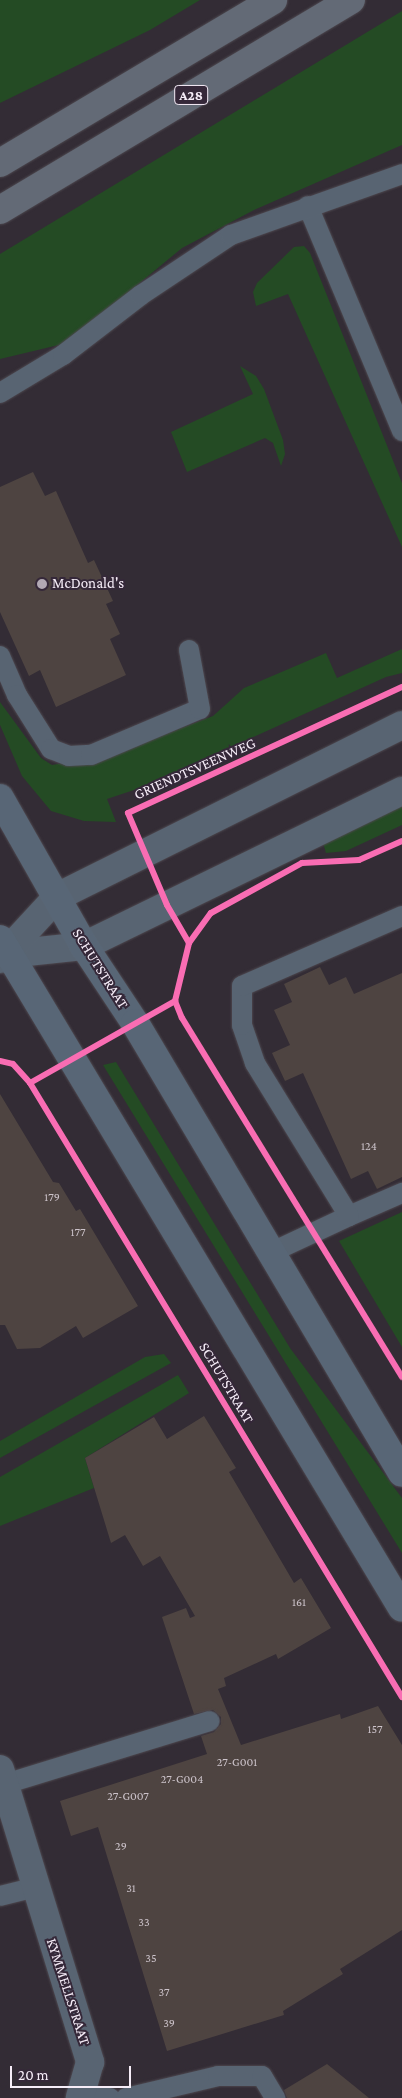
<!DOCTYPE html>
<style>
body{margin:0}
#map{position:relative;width:402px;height:2098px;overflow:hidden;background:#332c35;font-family:"Crimson Pro",serif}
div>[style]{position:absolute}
.green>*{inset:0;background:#244b24}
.building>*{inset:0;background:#4e4441}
.roads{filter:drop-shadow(0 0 1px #4d484f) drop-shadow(0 0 1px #4d484f)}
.service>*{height:20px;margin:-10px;padding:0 10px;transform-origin:10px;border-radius:10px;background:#586472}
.minor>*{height:28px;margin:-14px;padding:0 14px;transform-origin:14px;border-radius:14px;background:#586472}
.tertiary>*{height:28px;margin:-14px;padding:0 14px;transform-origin:14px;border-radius:14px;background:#586472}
.secondary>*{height:28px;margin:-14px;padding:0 14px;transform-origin:14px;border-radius:14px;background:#586676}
.motorway>*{height:28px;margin:-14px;padding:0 14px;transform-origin:14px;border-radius:14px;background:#636a76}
.cycleway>*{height:6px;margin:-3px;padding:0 3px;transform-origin:3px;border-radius:3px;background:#f96db3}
.dots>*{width:14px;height:14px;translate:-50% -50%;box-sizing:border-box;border:2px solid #352839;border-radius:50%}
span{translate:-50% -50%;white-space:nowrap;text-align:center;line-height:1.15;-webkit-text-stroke:4px #352839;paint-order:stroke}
.number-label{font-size:12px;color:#ccc3ca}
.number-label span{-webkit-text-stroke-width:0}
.shield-label span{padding:1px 4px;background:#352839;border:1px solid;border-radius:4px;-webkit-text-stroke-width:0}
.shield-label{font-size:14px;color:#f6edf8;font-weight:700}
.poi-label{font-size:15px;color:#f6edf8}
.left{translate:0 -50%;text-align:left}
.street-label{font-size:15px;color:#f6edf8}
.scale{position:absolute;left:10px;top:2066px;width:121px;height:22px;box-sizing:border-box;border:2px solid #f6edf8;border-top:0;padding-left:6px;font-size:15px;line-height:18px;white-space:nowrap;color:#f6edf8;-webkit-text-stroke:4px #352839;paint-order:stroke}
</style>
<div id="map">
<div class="green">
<i style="clip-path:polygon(0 0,200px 0,150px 30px,0 103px)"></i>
<i style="clip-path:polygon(402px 11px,402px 145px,254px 210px,182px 248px,67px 343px,0 359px,0 254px)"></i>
<i style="clip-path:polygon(304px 246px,310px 253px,402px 483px,402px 547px,288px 294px,256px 306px,253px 292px,257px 283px,294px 247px)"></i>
<i style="clip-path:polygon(240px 366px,256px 376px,264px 389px,283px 440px,285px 454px,281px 466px,273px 443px,265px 438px,187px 472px,171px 432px,253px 394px)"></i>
<i style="clip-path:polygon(402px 649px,402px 673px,386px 677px,143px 787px,107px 799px,116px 822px,84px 821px,51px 811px,22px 776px,0 725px,0 702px,41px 758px,52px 765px,111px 755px,213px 716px,244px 688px,326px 653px,337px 678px)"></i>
<i style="clip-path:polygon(402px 806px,402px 825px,346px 851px,326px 853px,323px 843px)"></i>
<i style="clip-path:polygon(116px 1062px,290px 1348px,402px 1498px,402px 1553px,103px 1065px)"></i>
<i style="clip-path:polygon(402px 1212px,402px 1347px,339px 1241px)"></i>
<i style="clip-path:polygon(164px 1354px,171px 1363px,0 1458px,0 1441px,145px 1357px)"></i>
<i style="clip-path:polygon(178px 1375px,189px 1393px,85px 1458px,94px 1488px,0 1526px,0 1477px)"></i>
</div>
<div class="building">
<i style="clip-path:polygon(33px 472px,45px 496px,56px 491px,88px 563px,94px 560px,113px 601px,106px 604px,120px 634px,110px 639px,126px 675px,56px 707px,40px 670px,29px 676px,0 612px,0 487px)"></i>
<i style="clip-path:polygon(320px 967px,329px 985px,346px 977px,354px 994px,402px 973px,402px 1177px,377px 1189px,368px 1171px,351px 1179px,303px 1073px,285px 1081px,272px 1053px,290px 1045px,274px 1010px,292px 1002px,284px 984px)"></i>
<i style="clip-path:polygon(0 1094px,53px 1182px,59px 1183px,76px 1211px,80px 1209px,138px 1306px,83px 1338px,76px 1326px,40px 1348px,17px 1349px,5px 1325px,0 1325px)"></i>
<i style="clip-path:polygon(204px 1416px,236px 1468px,229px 1472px,294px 1583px,301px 1578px,331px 1628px,278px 1659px,276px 1654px,224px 1678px,226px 1686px,218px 1689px,241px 1745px,340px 1714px,341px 1719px,378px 1706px,402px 1745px,402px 1930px,340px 1969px,343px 1974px,283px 2011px,284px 2015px,167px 2051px,98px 1827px,71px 1836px,60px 1801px,207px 1754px,201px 1736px,214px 1732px,221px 1724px,221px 1717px,213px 1710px,194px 1714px,162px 1617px,186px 1608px,190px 1618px,195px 1616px,160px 1556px,143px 1566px,125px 1535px,111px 1543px,85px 1458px,154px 1417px,167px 1439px)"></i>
<i style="clip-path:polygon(327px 2064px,369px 2098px,287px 2098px,284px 2090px)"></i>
</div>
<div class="roads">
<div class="service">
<i style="left:308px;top:206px;width:244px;rotate:67.3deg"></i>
<i style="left:0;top:393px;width:74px;rotate:-31.1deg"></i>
<i style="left:63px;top:355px;width:98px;rotate:-37.6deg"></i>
<i style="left:141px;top:295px;width:108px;rotate:-33.7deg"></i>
<i style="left:231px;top:235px;width:182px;rotate:-19.6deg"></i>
<i style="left:0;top:656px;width:43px;rotate:66.4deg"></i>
<i style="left:17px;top:695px;width:64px;rotate:57.8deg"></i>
<i style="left:51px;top:749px;width:19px;rotate:21deg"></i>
<i style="left:69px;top:756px;width:22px;rotate:-3deg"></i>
<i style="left:91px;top:755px;width:118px;rotate:-22.9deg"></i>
<i style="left:200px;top:709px;width:60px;rotate:-100.6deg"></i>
<i style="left:349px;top:1216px;width:58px;rotate:-23.5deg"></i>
<i style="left:270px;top:1253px;width:87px;rotate:-25.1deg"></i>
<i style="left:349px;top:1216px;width:180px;rotate:-121.6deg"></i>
<i style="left:255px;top:1063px;width:40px;rotate:-108.9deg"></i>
<i style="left:242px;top:1025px;width:39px;rotate:-90deg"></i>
<i style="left:242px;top:986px;width:175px;rotate:-23.6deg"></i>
<i style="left:5px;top:1784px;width:214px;rotate:-17.1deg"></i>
<i style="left:0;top:1896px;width:36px;rotate:-14deg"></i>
<i style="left:80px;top:2098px;width:30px"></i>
<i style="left:126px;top:2098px;width:95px;rotate:-13.4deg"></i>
<i style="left:218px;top:2076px;width:44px"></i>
<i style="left:262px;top:2076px;width:26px;rotate:59deg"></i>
</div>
<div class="minor">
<i style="left:0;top:1769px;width:307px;rotate:72.9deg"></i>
<i style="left:90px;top:2062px;width:37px;rotate:106deg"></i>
</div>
<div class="tertiary">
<i style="left:8px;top:954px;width:76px;rotate:-6deg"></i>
<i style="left:84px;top:946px;width:354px;rotate:-26deg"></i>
<i style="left:0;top:959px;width:84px;rotate:-47.4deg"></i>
<i style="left:57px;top:897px;width:385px;rotate:-26.5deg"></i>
</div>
<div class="secondary">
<i style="left:0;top:798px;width:170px;rotate:60.4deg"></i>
<i style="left:84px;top:946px;width:92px;rotate:56.5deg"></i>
<i style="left:135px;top:1023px;width:523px;rotate:59.32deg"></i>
<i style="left:0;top:939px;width:780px;rotate:59deg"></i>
</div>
<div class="motorway">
<i style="left:0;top:163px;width:318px;rotate:-30.8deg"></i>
<i style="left:0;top:210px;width:409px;rotate:-30.9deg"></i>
</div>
</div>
<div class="cycleway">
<i style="left:189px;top:943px;width:44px;rotate:-120.1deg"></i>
<i style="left:167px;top:905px;width:100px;rotate:-113deg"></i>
<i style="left:128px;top:813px;width:302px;rotate:-24.7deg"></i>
<i style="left:175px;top:1001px;width:18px;rotate:68deg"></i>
<i style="left:182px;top:1018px;width:421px;rotate:58.5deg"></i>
<i style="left:175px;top:1001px;width:60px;rotate:-76.4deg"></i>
<i style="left:189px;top:943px;width:37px;rotate:-54deg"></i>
<i style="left:211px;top:913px;width:104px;rotate:-28.8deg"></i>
<i style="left:302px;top:863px;width:57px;rotate:-3deg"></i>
<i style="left:359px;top:860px;width:47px;rotate:-23.8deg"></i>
<i style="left:0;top:1061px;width:13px;rotate:13deg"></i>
<i style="left:13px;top:1064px;width:25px;rotate:48deg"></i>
<i style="left:30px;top:1083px;width:718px;rotate:58.79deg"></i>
<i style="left:30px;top:1083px;width:167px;rotate:-29.5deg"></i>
</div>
<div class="dots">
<i style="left:42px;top:584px;background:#b2a9b4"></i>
</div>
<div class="number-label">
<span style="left:369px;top:1147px">124</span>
<span style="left:52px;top:1198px">179</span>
<span style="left:78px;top:1233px">177</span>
<span style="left:299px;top:1603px">161</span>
<span style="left:375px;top:1730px">157</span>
<span style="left:237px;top:1763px">27-G001</span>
<span style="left:182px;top:1780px">27-G004</span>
<span style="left:128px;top:1797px">27-G007</span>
<span style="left:121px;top:1847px">29</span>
<span style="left:131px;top:1889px">31</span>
<span style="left:144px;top:1923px">33</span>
<span style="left:151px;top:1959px">35</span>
<span style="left:164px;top:1993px">37</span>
<span style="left:169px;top:2024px">39</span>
</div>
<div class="shield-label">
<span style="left:191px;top:95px">A28</span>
</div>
<div class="poi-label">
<span class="left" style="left:52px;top:584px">McDonald's</span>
</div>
<div class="street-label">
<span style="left:195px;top:769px;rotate:-24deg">GRIENDTSVEENWEG</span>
<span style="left:100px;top:969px;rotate:58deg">SCHUTSTRAAT</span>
<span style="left:226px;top:1383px;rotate:59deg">SCHUTSTRAAT</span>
<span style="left:68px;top:1992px;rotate:72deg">KYMMELLSTRAAT</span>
</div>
<div class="scale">20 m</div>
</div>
